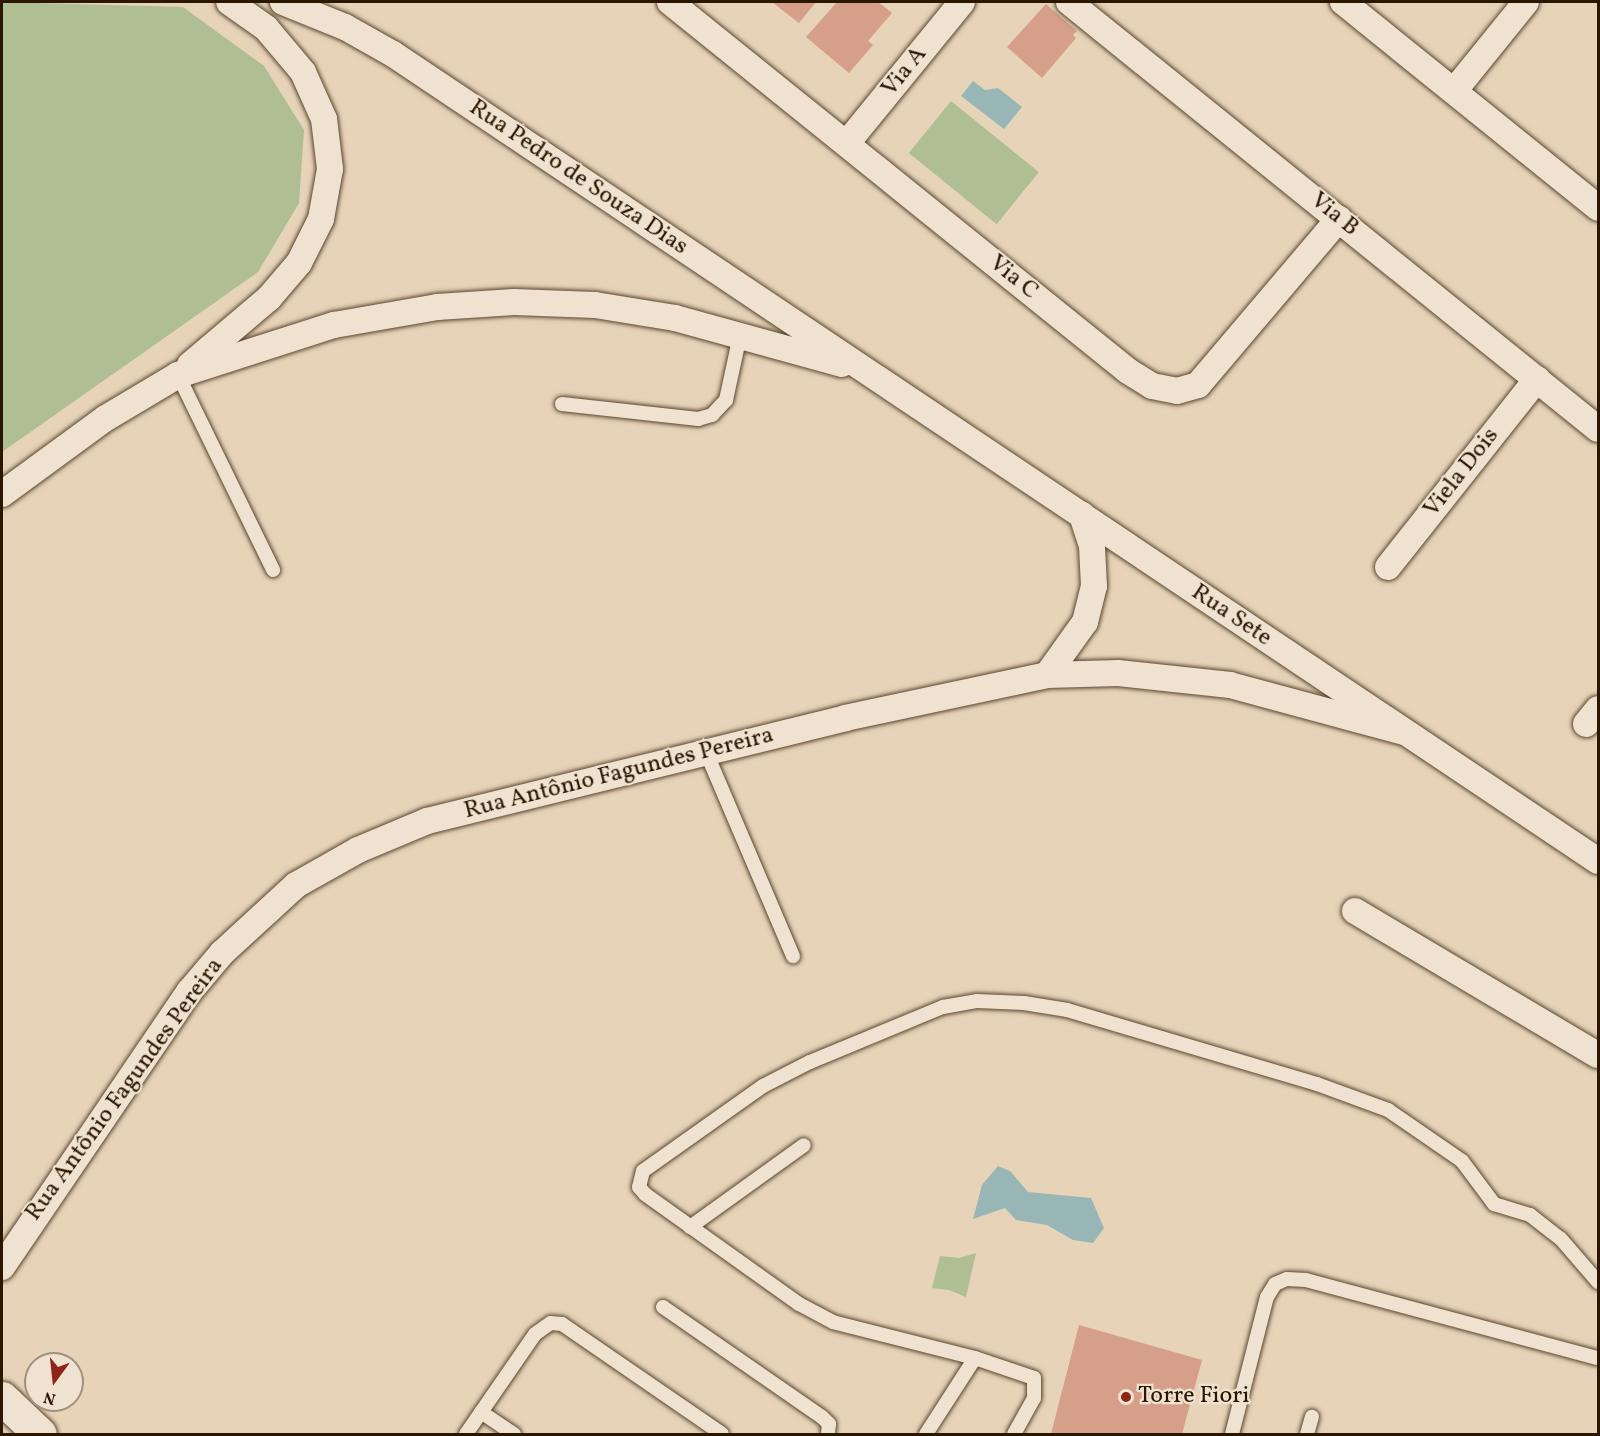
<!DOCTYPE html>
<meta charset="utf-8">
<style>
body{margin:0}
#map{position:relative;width:1600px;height:1436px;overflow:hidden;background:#e6d3b8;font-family:Vollkorn,serif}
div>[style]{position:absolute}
.green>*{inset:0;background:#afbe93;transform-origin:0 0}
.water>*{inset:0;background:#99b6b7}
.building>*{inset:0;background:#d59f89}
.roads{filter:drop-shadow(0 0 2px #5a462e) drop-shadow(0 0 2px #5a462e)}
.lane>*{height:14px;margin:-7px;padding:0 7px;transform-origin:7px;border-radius:7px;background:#efe2d1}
.street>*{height:26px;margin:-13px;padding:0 13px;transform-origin:13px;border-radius:13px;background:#efe2d1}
.secondary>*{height:33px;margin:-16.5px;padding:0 16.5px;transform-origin:16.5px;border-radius:16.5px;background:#efe2d1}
.dots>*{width:16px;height:16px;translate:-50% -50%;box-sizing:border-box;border:3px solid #efe2d1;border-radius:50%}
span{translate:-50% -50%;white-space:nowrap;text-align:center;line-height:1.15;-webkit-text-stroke:4.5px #efe2d1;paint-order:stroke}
.street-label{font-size:24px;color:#2b1700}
.poi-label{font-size:24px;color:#2b1700}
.left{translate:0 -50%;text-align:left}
.frame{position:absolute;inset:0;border:3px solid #2b1700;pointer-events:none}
.north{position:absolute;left:24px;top:1352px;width:60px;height:60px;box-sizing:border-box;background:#efe2d1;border:2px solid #a1917d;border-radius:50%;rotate:195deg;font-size:16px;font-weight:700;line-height:24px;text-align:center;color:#2b1700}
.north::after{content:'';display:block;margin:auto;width:21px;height:27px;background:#8f2418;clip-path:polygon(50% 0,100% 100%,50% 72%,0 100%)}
</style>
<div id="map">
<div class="green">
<i style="clip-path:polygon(2px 2px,183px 7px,264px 66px,304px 130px,299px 203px,258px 272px,2px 452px)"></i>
<i style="left:951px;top:101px;width:113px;height:67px;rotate:39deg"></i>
<i style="clip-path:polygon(976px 1253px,966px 1297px,949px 1290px,932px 1288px,940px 1256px,959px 1258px)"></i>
</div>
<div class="water">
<i style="clip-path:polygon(973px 81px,985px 90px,998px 88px,1022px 107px,1004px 129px,961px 96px)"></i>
<i style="clip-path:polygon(998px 1166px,1010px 1171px,1028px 1192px,1091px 1198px,1104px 1228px,1093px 1243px,1073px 1240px,1047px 1225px,1016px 1220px,1005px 1208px,973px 1219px,982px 1185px)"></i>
</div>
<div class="building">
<i style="clip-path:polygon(772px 2px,816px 2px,799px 23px)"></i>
<i style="clip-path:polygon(837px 2px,878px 2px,892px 13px,868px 41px,873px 45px,849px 73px,806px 37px)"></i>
<i style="clip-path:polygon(1046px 4px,1077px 31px,1073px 35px,1076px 38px,1042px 78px,1007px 47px)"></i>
<i style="clip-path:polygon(1079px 1325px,1202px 1360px,1182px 1434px,1051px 1434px)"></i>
</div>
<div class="roads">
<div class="lane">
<i style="left:178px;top:375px;width:217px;rotate:64deg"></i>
<i style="left:562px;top:404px;width:137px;rotate:6.3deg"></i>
<i style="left:698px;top:419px;width:15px;rotate:-16deg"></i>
<i style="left:712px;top:415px;width:21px;rotate:-47deg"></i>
<i style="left:726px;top:400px;width:66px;rotate:-77.8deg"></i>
<i style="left:706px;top:752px;width:222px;rotate:66.9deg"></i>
<i style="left:690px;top:1227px;width:140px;rotate:-35.7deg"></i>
<i style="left:663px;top:1307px;width:193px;rotate:34.7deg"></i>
<i style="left:822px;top:1417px;width:10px;rotate:45deg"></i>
<i style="left:829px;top:1424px;width:10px;rotate:96deg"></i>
<i style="left:481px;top:1412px;width:40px;rotate:34deg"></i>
<i style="left:466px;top:1434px;width:121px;rotate:-55.4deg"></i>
<i style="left:535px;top:1334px;width:19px;rotate:-35deg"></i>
<i style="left:551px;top:1323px;width:11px;rotate:5deg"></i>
<i style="left:562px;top:1324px;width:194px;rotate:34.5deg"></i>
<i style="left:926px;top:1434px;width:90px;rotate:-57.2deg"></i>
<i style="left:1014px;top:1434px;width:41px;rotate:-60.9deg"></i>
<i style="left:1034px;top:1398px;width:20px;rotate:-90deg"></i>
<i style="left:1034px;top:1378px;width:62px;rotate:-161.3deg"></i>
<i style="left:975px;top:1358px;width:146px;rotate:-165.8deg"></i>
<i style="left:833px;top:1322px;width:38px;rotate:-152deg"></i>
<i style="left:799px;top:1304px;width:189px;rotate:-144.5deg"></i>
<i style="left:645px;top:1194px;width:9px;rotate:-131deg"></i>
<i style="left:639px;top:1187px;width:16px;rotate:-76deg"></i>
<i style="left:643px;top:1171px;width:147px;rotate:-35.3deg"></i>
<i style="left:763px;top:1086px;width:53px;rotate:-27.1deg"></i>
<i style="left:810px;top:1062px;width:144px;rotate:-22.5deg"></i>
<i style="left:943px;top:1007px;width:35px;rotate:-10deg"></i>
<i style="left:977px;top:1001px;width:47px;rotate:2.4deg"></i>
<i style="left:1024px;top:1003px;width:44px;rotate:9.2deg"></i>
<i style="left:1067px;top:1010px;width:261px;rotate:16.5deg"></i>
<i style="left:1317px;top:1084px;width:76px;rotate:20.1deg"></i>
<i style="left:1388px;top:1110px;width:90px;rotate:34.6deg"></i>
<i style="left:1462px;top:1161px;width:54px;rotate:53.3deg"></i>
<i style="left:1494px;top:1204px;width:38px;rotate:17deg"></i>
<i style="left:1530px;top:1215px;width:39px;rotate:38deg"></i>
<i style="left:1561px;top:1239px;width:57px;rotate:49.3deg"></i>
<i style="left:1232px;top:1434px;width:141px;rotate:-75.7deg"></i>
<i style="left:1267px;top:1297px;width:15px;rotate:-58deg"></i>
<i style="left:1275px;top:1284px;width:13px;rotate:-23deg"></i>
<i style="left:1287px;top:1279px;width:19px;rotate:3deg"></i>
<i style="left:1306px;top:1280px;width:302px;rotate:15deg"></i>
<i style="left:1307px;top:1434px;width:18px;rotate:-74deg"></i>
</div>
<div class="street">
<i style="left:283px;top:2px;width:67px;rotate:22deg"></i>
<i style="left:345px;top:27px;width:55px;rotate:29.4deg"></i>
<i style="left:393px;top:54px;width:1450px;rotate:33.81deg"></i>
<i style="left:670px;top:2px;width:588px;rotate:38.86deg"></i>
<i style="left:1128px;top:371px;width:28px;rotate:32deg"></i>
<i style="left:1152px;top:386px;width:25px;rotate:11deg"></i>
<i style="left:1177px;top:391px;width:22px;rotate:-16deg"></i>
<i style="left:1198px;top:385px;width:218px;rotate:-49.7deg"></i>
<i style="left:1069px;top:2px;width:680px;rotate:38.91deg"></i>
<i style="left:1343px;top:2px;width:328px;rotate:38.9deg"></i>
<i style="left:1454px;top:91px;width:114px;rotate:-51deg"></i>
<i style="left:847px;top:143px;width:182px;rotate:-50.8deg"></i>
<i style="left:190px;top:365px;width:104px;rotate:-40.3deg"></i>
<i style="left:269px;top:298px;width:46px;rotate:-49.4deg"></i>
<i style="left:299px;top:263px;width:49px;rotate:-63.4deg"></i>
<i style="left:321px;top:219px;width:51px;rotate:-79.8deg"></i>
<i style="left:330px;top:169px;width:50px;rotate:-96.8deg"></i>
<i style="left:324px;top:119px;width:51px;rotate:-114.1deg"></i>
<i style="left:303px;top:72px;width:57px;rotate:-130.1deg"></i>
<i style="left:266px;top:28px;width:45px;rotate:-144.9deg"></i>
<i style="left:2px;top:494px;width:129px;rotate:-36.2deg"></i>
<i style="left:106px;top:418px;width:84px;rotate:-30.8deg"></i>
<i style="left:178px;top:375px;width:164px;rotate:-17.8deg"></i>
<i style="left:334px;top:325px;width:105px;rotate:-9.9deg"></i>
<i style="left:437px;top:307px;width:77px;rotate:-3.7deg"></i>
<i style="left:514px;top:302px;width:81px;rotate:2.1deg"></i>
<i style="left:595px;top:305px;width:81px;rotate:9.2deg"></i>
<i style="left:675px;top:318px;width:173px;rotate:15.4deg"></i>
<i style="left:1388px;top:567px;width:240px;rotate:-51.6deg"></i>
<i style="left:1047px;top:675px;width:65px;rotate:-54.4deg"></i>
<i style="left:1085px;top:622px;width:37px;rotate:-76deg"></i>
<i style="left:1094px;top:586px;width:40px;rotate:-92.9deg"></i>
<i style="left:1092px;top:546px;width:33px;rotate:-108deg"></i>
<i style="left:1586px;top:724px;width:19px;rotate:-51deg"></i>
<i style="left:1355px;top:911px;width:282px;rotate:30.7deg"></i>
<i style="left:2px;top:1267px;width:333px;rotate:-55.8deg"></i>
<i style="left:189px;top:992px;width:51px;rotate:-49.8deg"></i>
<i style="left:222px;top:953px;width:100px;rotate:-42.6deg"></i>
<i style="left:296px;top:885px;width:71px;rotate:-29.4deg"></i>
<i style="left:358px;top:850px;width:75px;rotate:-22.8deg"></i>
<i style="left:427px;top:821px;width:431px;rotate:-13.8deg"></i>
<i style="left:845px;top:718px;width:207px;rotate:-12deg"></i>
<i style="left:1047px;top:675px;width:71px;rotate:-1.6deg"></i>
<i style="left:1118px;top:673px;width:113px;rotate:6.1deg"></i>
<i style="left:1230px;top:685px;width:180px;rotate:15.1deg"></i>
</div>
<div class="secondary">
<i style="left:2px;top:1398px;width:52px;rotate:43.5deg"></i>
</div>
</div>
<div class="dots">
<i style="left:1126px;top:1397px;background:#8f2418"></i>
</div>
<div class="street-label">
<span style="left:905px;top:72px;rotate:-51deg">Via A</span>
<span style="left:578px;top:178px;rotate:34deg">Rua Pedro de Souza Dias</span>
<span style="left:1334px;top:215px;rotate:39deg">Via B</span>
<span style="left:1013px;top:278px;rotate:39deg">Via C</span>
<span style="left:1462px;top:473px;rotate:-52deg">Viela Dois</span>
<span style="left:1231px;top:616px;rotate:34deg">Rua Sete</span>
<span style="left:619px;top:774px;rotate:-14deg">Rua Antônio Fagundes Pereira</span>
<span style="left:125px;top:1090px;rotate:-54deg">Rua Antônio Fagundes Pereira</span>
</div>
<div class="poi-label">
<span class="left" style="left:1138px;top:1397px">Torre Fiori</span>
</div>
<div class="frame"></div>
<div class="north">N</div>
</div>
